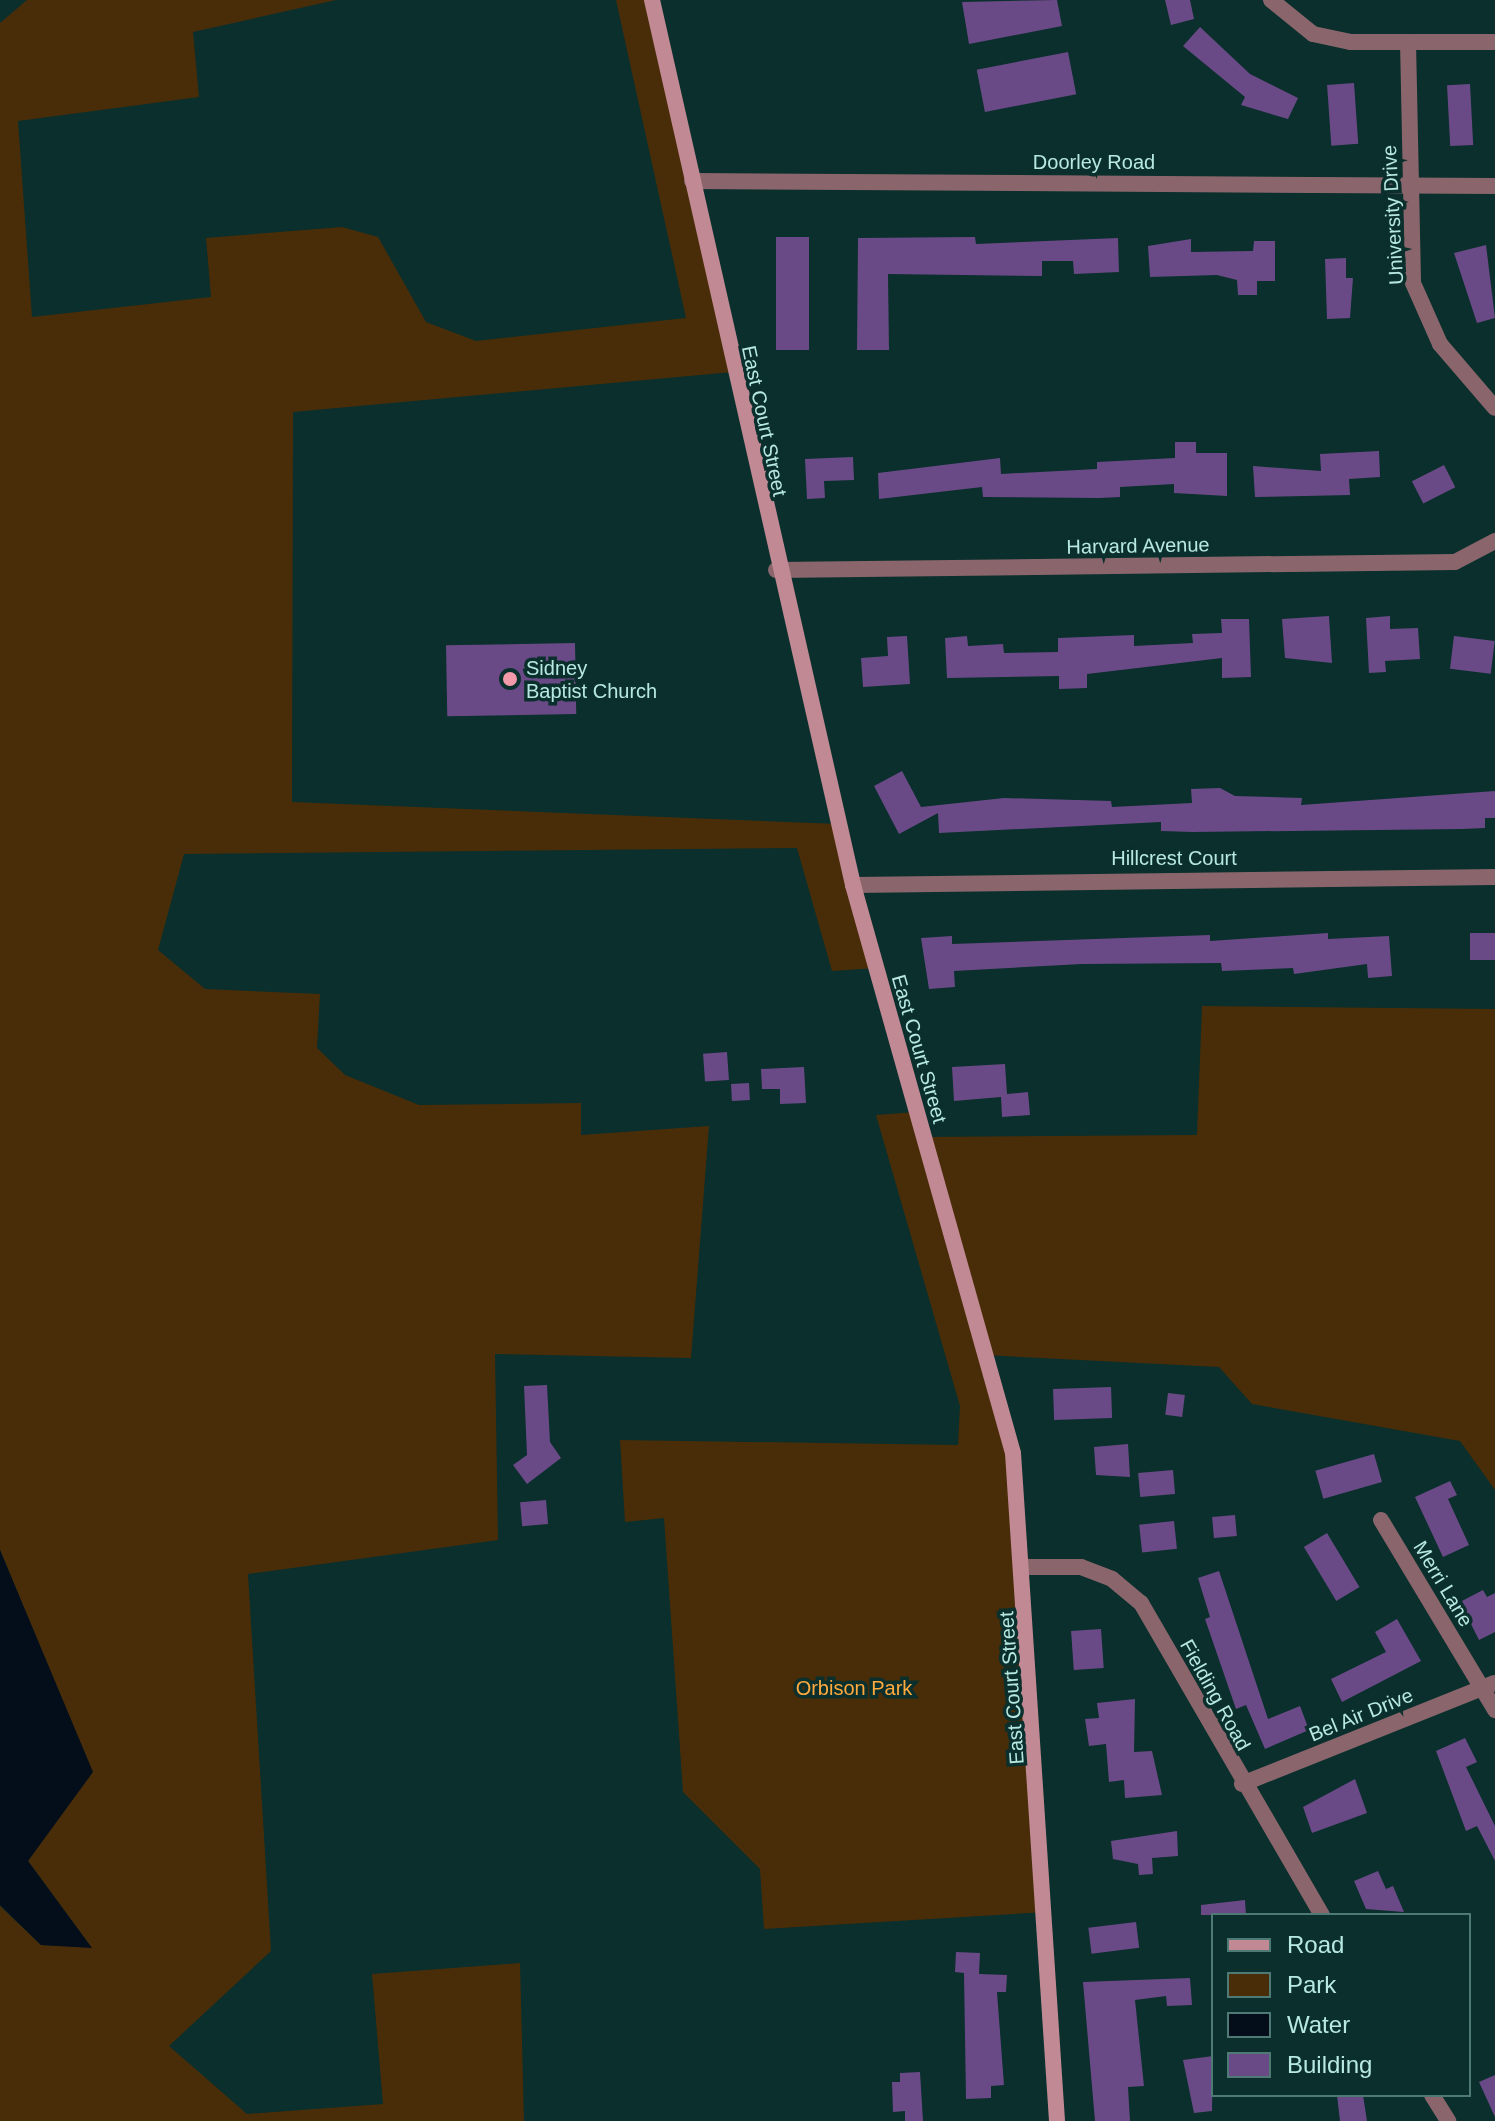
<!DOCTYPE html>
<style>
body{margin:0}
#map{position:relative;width:1495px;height:2121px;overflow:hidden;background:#0a2f2c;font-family:Helvetica,sans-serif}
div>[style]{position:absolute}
.green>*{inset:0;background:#492d09}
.water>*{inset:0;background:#030e1a}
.building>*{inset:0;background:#6a4a86;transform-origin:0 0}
.street>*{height:16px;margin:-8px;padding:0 8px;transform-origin:8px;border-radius:8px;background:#8a666c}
.secondary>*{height:16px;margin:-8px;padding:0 8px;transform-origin:8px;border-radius:8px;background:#c18993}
.dots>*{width:22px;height:22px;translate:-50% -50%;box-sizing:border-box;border:4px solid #0a2f2c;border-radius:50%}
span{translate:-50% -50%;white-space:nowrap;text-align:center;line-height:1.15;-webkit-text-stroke:7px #0a2f2c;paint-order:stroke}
.street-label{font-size:20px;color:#b7e8e2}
.poi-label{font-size:20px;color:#b7e8e2}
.left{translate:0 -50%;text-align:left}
.park-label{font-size:20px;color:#ffa93e}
.legend{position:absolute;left:1211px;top:1913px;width:260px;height:184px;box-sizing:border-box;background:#0a2f2c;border:2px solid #4f7975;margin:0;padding:10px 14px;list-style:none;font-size:24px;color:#b7e8e2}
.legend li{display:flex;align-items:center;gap:16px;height:40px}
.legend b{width:40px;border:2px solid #4f7975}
</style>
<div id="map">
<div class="green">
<i style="clip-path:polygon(27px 0,336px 0,193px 32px,199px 97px,18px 121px,32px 317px,211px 297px,206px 238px,342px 227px,378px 237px,426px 322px,476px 341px,686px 318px,616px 0,652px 0,733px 372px,293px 412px,292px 802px,838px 824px,876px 968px,832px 971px,797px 848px,184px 854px,158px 950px,205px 989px,320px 994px,317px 1048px,345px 1075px,419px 1105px,581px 1103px,581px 1135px,709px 1126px,691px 1358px,495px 1354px,498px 1540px,248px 1574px,271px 1951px,169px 2046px,247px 2114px,383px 2104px,372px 1974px,520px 1963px,524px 2121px,0 2121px,0 1906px,41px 1945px,91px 1947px,28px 1861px,92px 1772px,0 1550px,0 23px)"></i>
<i style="clip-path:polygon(1202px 1006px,1495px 1009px,1495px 1490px,1460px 1441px,1252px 1404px,1219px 1367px,984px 1355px,1013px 1453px,1047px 1912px,764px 1929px,760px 1869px,683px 1792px,664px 1518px,625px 1522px,620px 1440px,958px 1445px,960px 1406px,876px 1115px,916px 1112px,923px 1137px,1197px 1135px)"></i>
</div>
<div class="water">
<i style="clip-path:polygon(0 1550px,93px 1772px,28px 1861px,92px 1948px,41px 1945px,0 1905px)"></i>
</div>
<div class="building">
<i style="clip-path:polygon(1057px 0,1062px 26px,969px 44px,962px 2px)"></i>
<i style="clip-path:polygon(1165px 0,1190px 0,1194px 19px,1171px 25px)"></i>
<i style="clip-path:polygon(1200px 27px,1250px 74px,1298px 98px,1288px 119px,1241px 105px,1245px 97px,1183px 46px)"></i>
<i style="left:1068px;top:52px;width:43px;height:93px;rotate:79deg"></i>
<i style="left:1354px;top:83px;width:61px;height:27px;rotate:86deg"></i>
<i style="left:1470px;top:84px;width:61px;height:23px;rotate:87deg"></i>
<i style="left:776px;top:237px;width:33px;height:113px"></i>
<i style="clip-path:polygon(975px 237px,976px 244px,1118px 238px,1119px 272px,1074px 274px,1073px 261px,1042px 261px,1042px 276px,888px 274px,889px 350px,857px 350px,858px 238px)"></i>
<i style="clip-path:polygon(1191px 239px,1191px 252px,1253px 251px,1254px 241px,1275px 241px,1275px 281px,1257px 281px,1257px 295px,1238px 295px,1237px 280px,1217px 275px,1150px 277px,1148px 246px)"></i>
<i style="clip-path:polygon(1486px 245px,1495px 318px,1477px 323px,1454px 253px)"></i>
<i style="clip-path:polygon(1346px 258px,1346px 278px,1353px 278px,1350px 318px,1327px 319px,1325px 259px)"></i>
<i style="clip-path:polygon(1175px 442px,1196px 442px,1196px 453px,1227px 453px,1227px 496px,1174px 493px,1174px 484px,1120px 487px,1120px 497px,1099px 498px,983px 497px,982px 487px,879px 499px,878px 473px,1000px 458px,1001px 474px,1097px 469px,1097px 462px,1175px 458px)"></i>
<i style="clip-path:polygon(1379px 451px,1380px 477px,1349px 479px,1350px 495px,1255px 497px,1253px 466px,1321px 471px,1320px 454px)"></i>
<i style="clip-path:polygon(853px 457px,854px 480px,824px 481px,825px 498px,807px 499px,805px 459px)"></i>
<i style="left:1444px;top:465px;width:25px;height:36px;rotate:63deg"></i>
<i style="clip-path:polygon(1329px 616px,1332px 663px,1285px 658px,1282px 619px)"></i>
<i style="clip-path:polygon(1390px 616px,1390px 629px,1418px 628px,1420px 659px,1385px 661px,1386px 672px,1369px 673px,1366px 618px)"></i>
<i style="clip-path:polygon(1221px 619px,1249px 619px,1251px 677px,1222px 678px,1222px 658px,1087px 674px,1087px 688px,1059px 689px,1059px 676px,947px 678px,945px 638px,967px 636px,968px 646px,1003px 644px,1004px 653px,1058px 652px,1058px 638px,1134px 635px,1134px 646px,1193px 643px,1192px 634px,1222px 633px)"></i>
<i style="clip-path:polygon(907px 636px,910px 684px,863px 687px,861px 658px,888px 656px,887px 637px)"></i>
<i style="left:1454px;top:636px;width:41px;height:33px;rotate:7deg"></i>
<i style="left:575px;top:643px;width:71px;height:129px;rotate:89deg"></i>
<i style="clip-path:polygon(902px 771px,921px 807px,1004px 798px,1111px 801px,1112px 807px,1192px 803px,1191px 789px,1220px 788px,1235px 796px,1302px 798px,1301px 805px,1495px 791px,1495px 818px,1485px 818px,1485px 828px,1462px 829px,1193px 832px,1161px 831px,1161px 822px,939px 833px,938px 813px,899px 834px,874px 786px)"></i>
<i style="clip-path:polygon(1328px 933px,1328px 939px,1389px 936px,1392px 976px,1368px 978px,1367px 964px,1294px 974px,1293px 968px,1222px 971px,1221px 963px,1082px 964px,954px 971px,955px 987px,929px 989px,921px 938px,952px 936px,952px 944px,1210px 935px,1210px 941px)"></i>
<i style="left:1495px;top:933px;width:27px;height:25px;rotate:90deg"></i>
<i style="left:727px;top:1052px;width:28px;height:24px;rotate:86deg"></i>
<i style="clip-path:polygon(1005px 1064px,1007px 1094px,1028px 1092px,1030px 1115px,1002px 1117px,1001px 1097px,954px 1101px,952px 1067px)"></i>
<i style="clip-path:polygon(804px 1067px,806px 1103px,780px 1104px,780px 1089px,762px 1089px,761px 1069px)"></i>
<i style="left:749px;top:1083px;width:17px;height:18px;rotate:87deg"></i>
<i style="clip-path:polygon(547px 1385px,550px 1442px,561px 1458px,527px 1484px,513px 1465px,527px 1455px,524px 1386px)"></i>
<i style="left:1111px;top:1387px;width:31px;height:58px;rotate:88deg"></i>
<i style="left:1168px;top:1393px;width:17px;height:22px;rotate:7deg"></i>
<i style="clip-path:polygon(1128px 1444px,1130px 1477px,1096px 1475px,1094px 1447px)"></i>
<i style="left:1374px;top:1454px;width:29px;height:61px;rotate:74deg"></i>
<i style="left:1173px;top:1470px;width:24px;height:35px;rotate:85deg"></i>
<i style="clip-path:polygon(1450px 1481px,1457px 1495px,1448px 1499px,1469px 1545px,1443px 1557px,1415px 1497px)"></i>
<i style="left:546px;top:1500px;width:24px;height:26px;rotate:85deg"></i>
<i style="left:1235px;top:1515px;width:21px;height:23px;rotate:85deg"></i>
<i style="left:1174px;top:1521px;width:28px;height:35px;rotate:84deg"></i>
<i style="left:1327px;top:1533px;width:63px;height:27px;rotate:59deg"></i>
<i style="clip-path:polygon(1219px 1571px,1268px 1719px,1300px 1706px,1309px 1730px,1265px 1749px,1246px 1705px,1236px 1709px,1205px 1619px,1210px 1617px,1198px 1578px)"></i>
<i style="clip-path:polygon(1483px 1590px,1487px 1597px,1495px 1593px,1495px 1632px,1479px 1640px,1460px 1602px)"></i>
<i style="clip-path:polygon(1397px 1619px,1421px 1661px,1342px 1702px,1331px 1679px,1386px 1652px,1375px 1632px)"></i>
<i style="left:1101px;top:1629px;width:39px;height:30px;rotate:86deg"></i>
<i style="clip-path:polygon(1135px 1699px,1134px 1752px,1152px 1751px,1162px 1795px,1125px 1798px,1124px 1780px,1109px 1782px,1106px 1744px,1089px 1746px,1085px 1719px,1099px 1718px,1097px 1703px)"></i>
<i style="clip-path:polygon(1465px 1738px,1477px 1762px,1466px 1767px,1495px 1826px,1495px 1861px,1477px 1826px,1466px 1831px,1436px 1751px)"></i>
<i style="clip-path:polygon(1355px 1779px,1367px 1813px,1312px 1833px,1303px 1807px)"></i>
<i style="clip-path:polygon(1177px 1831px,1178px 1856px,1152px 1858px,1153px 1874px,1139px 1875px,1138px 1864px,1113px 1859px,1111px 1841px)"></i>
<i style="clip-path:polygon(1378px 1871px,1386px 1889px,1393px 1886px,1404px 1912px,1366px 1909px,1354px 1881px)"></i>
<i style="clip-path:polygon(1245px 1900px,1246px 1915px,1201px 1915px,1201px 1905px)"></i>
<i style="left:1136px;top:1922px;width:26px;height:48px;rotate:83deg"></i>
<i style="clip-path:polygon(956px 1952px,980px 1953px,979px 1974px,1007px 1975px,1006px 1992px,997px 1992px,1004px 2085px,991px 2086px,991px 2098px,966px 2099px,964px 1973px,955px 1972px)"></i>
<i style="clip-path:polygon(1190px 1978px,1192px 2005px,1167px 2006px,1166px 1996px,1135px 2000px,1144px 2086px,1128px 2087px,1130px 2121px,1095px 2121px,1083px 1982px)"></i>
<i style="clip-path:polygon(1213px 2056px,1212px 2111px,1194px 2113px,1183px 2060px)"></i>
<i style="clip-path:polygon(920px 2072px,923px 2121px,905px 2121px,905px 2111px,893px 2112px,892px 2082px,900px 2082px,900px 2073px)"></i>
<i style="clip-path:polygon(1495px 2075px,1495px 2117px,1479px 2082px)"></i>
<i style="clip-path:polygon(1337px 2095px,1363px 2095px,1367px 2121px,1340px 2121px)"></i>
</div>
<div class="street">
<i style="left:1271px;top:0;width:54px;rotate:39deg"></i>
<i style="left:1313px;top:34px;width:39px;rotate:12deg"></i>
<i style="left:1351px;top:42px;width:144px"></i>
<i style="left:1408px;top:42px;width:241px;rotate:88.8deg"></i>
<i style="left:1413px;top:283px;width:67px;rotate:66.1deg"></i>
<i style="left:1440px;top:344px;width:84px;rotate:49.3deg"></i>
<i style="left:692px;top:181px;width:803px;rotate:0.36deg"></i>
<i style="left:776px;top:570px;width:679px;rotate:-0.68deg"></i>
<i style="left:1455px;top:562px;width:45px;rotate:-27.7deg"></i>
<i style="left:853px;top:885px;width:642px;rotate:-0.71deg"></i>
<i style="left:1381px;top:1520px;width:222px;rotate:59deg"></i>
<i style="left:1024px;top:1567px;width:57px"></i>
<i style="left:1081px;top:1567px;width:33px;rotate:21deg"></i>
<i style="left:1112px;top:1579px;width:38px;rotate:40deg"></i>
<i style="left:1141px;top:1603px;width:361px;rotate:59.9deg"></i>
<i style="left:1242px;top:1784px;width:272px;rotate:-21.8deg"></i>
<i style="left:1432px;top:2095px;width:31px;rotate:58deg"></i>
</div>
<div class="secondary">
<i style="left:652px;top:0;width:908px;rotate:77.2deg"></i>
<i style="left:853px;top:885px;width:590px;rotate:74.27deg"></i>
<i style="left:1013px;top:1453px;width:669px;rotate:86.23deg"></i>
</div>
<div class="dots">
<i style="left:510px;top:679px;background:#f39aaa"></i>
</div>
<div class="street-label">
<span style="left:1094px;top:162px">Doorley Road</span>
<span style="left:1393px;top:215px;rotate:-93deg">University Drive</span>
<span style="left:764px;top:421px;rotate:78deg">East Court Street</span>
<span style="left:1138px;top:546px;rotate:-1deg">Harvard Avenue</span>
<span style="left:1174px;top:858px">Hillcrest Court</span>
<span style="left:919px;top:1049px;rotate:74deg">East Court Street</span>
<span style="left:1443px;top:1584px;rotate:59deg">Merri Lane</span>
<span style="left:1012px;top:1688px;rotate:-94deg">East Court Street</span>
<span style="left:1215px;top:1695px;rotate:61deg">Fielding Road</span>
<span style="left:1361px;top:1715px;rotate:-22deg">Bel Air Drive</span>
</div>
<div class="poi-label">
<span class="left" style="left:526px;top:680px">Sidney<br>Baptist Church</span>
</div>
<div class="park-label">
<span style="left:854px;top:1688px">Orbison Park</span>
</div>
<ul class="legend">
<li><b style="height:10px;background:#c18993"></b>Road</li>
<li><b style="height:22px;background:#492d09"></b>Park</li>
<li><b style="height:22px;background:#030e1a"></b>Water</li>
<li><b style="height:22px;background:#6a4a86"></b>Building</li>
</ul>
</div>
